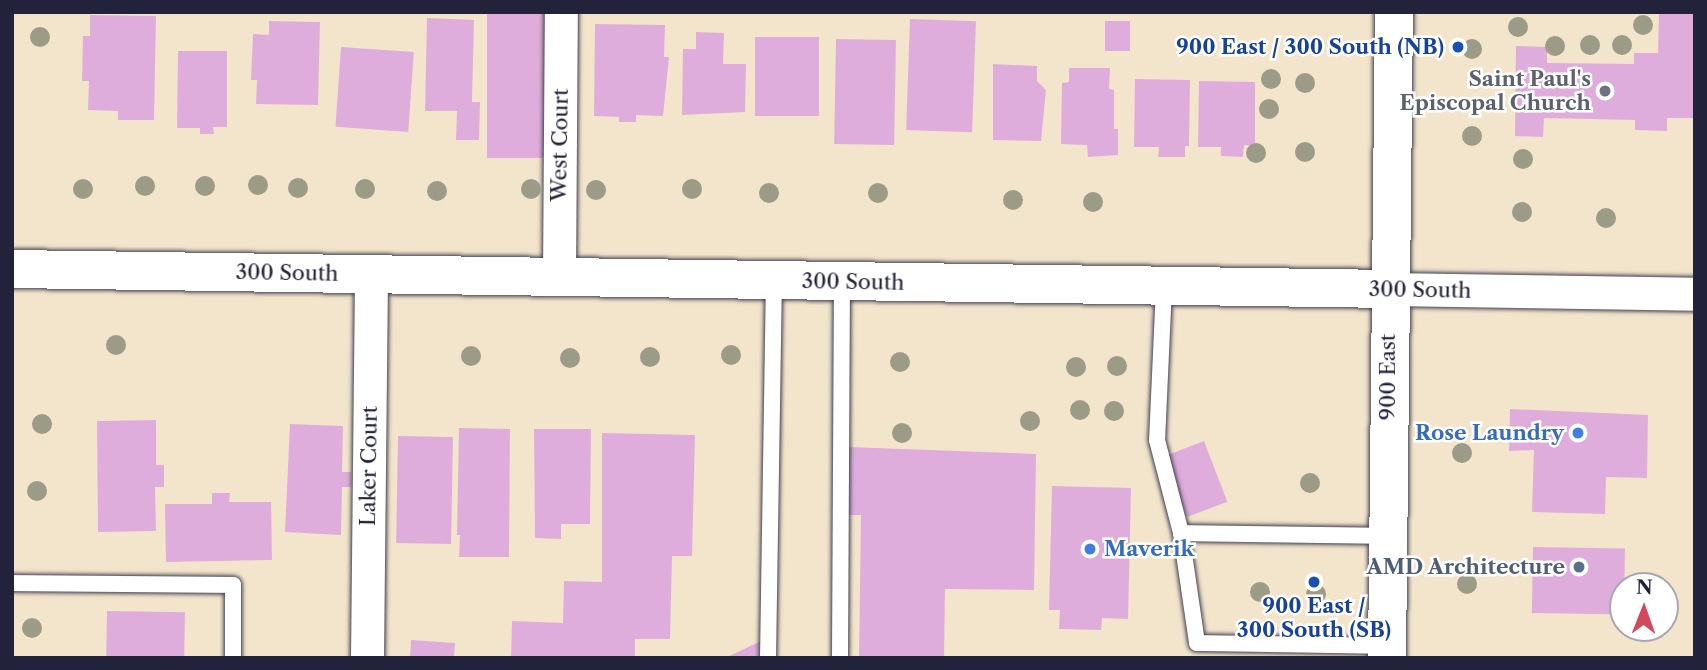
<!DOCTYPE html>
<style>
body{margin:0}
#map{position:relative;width:1707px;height:670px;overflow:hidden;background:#f3e5cc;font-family:"Libre Caslon Text",serif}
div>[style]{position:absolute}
.building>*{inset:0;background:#dfaddc;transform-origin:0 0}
.roads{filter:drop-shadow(0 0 2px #413f51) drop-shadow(0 0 2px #413f51)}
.service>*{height:16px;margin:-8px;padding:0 8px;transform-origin:8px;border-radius:8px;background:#fff}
.minor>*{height:33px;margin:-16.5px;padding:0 16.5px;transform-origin:16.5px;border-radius:16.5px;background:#fff}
.tertiary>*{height:38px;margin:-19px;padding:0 19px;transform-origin:19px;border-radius:19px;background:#fff}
.trees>*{width:20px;height:20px;margin:-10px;border-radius:50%;background:#9b9b88}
.dots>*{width:19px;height:19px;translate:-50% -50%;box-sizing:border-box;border:4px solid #fff;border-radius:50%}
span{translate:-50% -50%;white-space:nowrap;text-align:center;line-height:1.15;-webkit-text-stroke:5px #fff;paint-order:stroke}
.transit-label{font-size:21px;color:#164399;font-weight:700}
.right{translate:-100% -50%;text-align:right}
.worship-label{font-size:21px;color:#5b616d;font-weight:700}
.street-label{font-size:21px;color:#22223b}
.shop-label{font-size:21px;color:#366cbe;font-weight:700}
.left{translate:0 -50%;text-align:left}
.service-label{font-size:21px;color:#4e5e75;font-weight:700}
.frame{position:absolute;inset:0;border:14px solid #22223b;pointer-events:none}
.north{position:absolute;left:1609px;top:572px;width:70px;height:70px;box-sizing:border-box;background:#fff;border:2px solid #a7a7b1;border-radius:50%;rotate:1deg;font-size:19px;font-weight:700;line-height:28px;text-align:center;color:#22223b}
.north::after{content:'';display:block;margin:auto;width:24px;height:32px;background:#d1495b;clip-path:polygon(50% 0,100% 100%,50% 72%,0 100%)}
</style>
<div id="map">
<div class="building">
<i style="left:487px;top:12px;width:64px;height:146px"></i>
<i style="clip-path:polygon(1659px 12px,1695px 12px,1695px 118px,1667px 118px,1667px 131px,1635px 130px,1635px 120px,1544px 118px,1543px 137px,1515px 136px,1516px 46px,1547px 47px,1547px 63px,1634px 64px,1634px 53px,1658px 53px)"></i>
<i style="clip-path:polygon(90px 15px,156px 16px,154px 120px,118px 120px,118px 111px,88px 110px,89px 81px,82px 81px,83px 36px,90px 36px)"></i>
<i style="clip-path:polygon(427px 18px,474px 20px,472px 102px,480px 102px,479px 140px,456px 140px,457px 111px,425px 111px)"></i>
<i style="left:910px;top:19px;width:66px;height:111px;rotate:2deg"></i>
<i style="clip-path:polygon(269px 21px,320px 22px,318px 105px,256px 104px,257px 80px,251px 80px,253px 34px,269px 35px)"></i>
<i style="left:1105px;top:21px;width:25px;height:30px"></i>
<i style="clip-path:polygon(595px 24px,665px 25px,664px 57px,669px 57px,663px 116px,636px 115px,636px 122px,619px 122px,619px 117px,594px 116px)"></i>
<i style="clip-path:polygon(696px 32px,724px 33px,723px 64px,746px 64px,745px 112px,682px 115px,683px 49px,696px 49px)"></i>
<i style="left:755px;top:37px;width:64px;height:79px"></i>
<i style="left:836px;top:39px;width:60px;height:105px;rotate:1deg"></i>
<i style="left:341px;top:47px;width:73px;height:80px;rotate:4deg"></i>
<i style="clip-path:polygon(178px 51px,227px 51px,227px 127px,213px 127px,214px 134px,200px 134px,200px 128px,177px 128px)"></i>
<i style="clip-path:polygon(993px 64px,1037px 66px,1037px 81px,1046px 90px,1041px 141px,993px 140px)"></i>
<i style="clip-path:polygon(1069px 68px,1110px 68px,1109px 89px,1114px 90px,1114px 129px,1118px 129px,1118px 155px,1088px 157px,1087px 145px,1061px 144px,1062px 83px,1069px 82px)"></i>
<i style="clip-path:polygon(1135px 79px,1190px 80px,1189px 146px,1185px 146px,1185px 157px,1158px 157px,1159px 147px,1134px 147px)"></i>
<i style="clip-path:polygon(1199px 81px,1255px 82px,1255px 146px,1244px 145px,1243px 157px,1221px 156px,1221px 147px,1198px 147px)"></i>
<i style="clip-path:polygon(1510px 409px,1648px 415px,1647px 478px,1606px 477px,1605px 514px,1532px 512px,1534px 450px,1509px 451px)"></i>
<i style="clip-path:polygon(156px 420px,156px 465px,164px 465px,164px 487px,155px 487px,156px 531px,98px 532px,97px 421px)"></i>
<i style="clip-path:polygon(290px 424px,343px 426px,342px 472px,351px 472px,351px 487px,342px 487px,341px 535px,285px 532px)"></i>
<i style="clip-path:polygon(459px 428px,510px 429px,509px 557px,459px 557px,460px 535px,457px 535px)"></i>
<i style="clip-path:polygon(534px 429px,591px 429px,590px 524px,561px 524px,561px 539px,535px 538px)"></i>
<i style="clip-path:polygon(602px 433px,695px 435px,692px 556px,672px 556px,670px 639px,635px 639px,635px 658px,511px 658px,512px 621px,563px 623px,564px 581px,602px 582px)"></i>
<i style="left:398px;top:436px;width:55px;height:107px;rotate:1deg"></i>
<i style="left:1204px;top:441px;width:65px;height:43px;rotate:69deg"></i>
<i style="clip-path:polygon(848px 447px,1036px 454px,1034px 590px,945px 589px,944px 658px,859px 658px,861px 515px,845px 515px)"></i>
<i style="clip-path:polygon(1052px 486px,1131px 488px,1128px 619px,1102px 618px,1101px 630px,1059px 629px,1060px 610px,1049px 610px)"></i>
<i style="clip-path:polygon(212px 493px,230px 493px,229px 502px,271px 502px,272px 560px,166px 562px,165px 504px,212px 504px)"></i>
<i style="left:1533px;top:547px;width:92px;height:66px;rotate:1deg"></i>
<i style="left:107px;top:611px;width:78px;height:47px;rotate:1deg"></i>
<i style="clip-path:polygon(411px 640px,455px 643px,454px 658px,410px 658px)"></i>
<i style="clip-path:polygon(761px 641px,761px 658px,725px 658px)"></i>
</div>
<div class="roads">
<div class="service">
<i style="left:1164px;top:287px;width:153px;rotate:92.6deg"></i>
<i style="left:1157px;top:440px;width:96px;rotate:75.5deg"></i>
<i style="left:1181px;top:533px;width:111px;rotate:81.7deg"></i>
<i style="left:1197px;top:643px;width:190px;rotate:0.9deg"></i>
<i style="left:1181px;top:533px;width:207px;rotate:0.8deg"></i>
<i style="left:12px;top:583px;width:221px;rotate:0.5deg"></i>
<i style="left:233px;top:585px;width:73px;rotate:90deg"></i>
<i style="left:768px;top:658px;width:377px;rotate:-89.1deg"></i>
<i style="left:840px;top:658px;width:376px;rotate:-89.7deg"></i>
</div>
<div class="minor">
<i style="left:559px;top:277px;width:265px;rotate:-89.6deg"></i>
<i style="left:1389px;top:289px;width:306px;rotate:0.9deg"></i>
<i style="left:367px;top:658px;width:384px;rotate:-89.4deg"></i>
</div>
<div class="tertiary">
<i style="left:12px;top:269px;width:1377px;rotate:0.83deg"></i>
<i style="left:1387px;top:658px;width:646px;rotate:-89.38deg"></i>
</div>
</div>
<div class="trees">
<i style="left:1643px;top:25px"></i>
<i style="left:1518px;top:27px"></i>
<i style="left:40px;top:37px"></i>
<i style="left:1590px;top:45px"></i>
<i style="left:1622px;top:45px"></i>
<i style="left:1555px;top:46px"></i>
<i style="left:1472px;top:49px"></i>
<i style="left:1271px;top:79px"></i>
<i style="left:1305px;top:83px"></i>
<i style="left:1269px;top:109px"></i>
<i style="left:1472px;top:136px"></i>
<i style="left:1305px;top:152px"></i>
<i style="left:1256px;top:153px"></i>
<i style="left:1523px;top:159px"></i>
<i style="left:258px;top:185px"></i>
<i style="left:145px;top:186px"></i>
<i style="left:205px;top:186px"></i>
<i style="left:298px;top:188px"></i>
<i style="left:83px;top:189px"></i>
<i style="left:365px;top:189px"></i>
<i style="left:531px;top:189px"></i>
<i style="left:692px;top:189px"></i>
<i style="left:596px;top:190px"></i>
<i style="left:437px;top:191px"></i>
<i style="left:769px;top:193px"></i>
<i style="left:878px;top:193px"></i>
<i style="left:1013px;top:200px"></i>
<i style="left:1093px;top:202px"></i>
<i style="left:1522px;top:212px"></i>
<i style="left:1606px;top:218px"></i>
<i style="left:116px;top:345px"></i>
<i style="left:731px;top:355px"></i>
<i style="left:471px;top:356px"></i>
<i style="left:650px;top:357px"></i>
<i style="left:570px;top:358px"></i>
<i style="left:900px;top:362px"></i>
<i style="left:1117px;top:366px"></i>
<i style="left:1076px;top:367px"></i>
<i style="left:1080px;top:410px"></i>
<i style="left:1114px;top:411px"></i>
<i style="left:1030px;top:421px"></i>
<i style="left:42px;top:424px"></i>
<i style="left:902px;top:433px"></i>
<i style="left:1462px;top:453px"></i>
<i style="left:1310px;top:483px"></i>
<i style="left:37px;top:491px"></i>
<i style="left:1467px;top:584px"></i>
<i style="left:1260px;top:592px"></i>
<i style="left:1316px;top:594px"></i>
<i style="left:32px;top:628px"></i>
</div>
<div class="dots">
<i style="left:1458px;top:47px;background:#1a4fb4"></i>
<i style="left:1605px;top:91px;background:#6b7280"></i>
<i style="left:1578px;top:433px;background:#3f7fe0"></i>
<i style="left:1090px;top:549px;background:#3f7fe0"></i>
<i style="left:1579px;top:567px;background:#5c6f8a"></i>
<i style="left:1314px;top:582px;background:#1a4fb4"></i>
</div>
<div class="transit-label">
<span class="right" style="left:1444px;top:47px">900 East / 300 South (NB)</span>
<span style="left:1314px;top:618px">900 East /<br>300 South (SB)</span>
</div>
<div class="worship-label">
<span class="right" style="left:1591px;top:91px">Saint Paul's<br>Episcopal Church</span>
</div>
<div class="street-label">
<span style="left:560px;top:145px;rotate:-89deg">West Court</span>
<span style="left:287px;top:273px;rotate:1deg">300 South</span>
<span style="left:853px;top:282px;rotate:1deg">300 South</span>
<span style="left:1420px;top:290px;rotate:1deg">300 South</span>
<span style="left:1388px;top:377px;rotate:-90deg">900 East</span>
<span style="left:369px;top:466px;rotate:-89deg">Laker Court</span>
</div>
<div class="shop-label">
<span class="right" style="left:1564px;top:433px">Rose Laundry</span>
<span class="left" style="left:1104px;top:549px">Maverik</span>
</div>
<div class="service-label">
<span class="right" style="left:1565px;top:567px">AMD Architecture</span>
</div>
<div class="frame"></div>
<div class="north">N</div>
</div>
